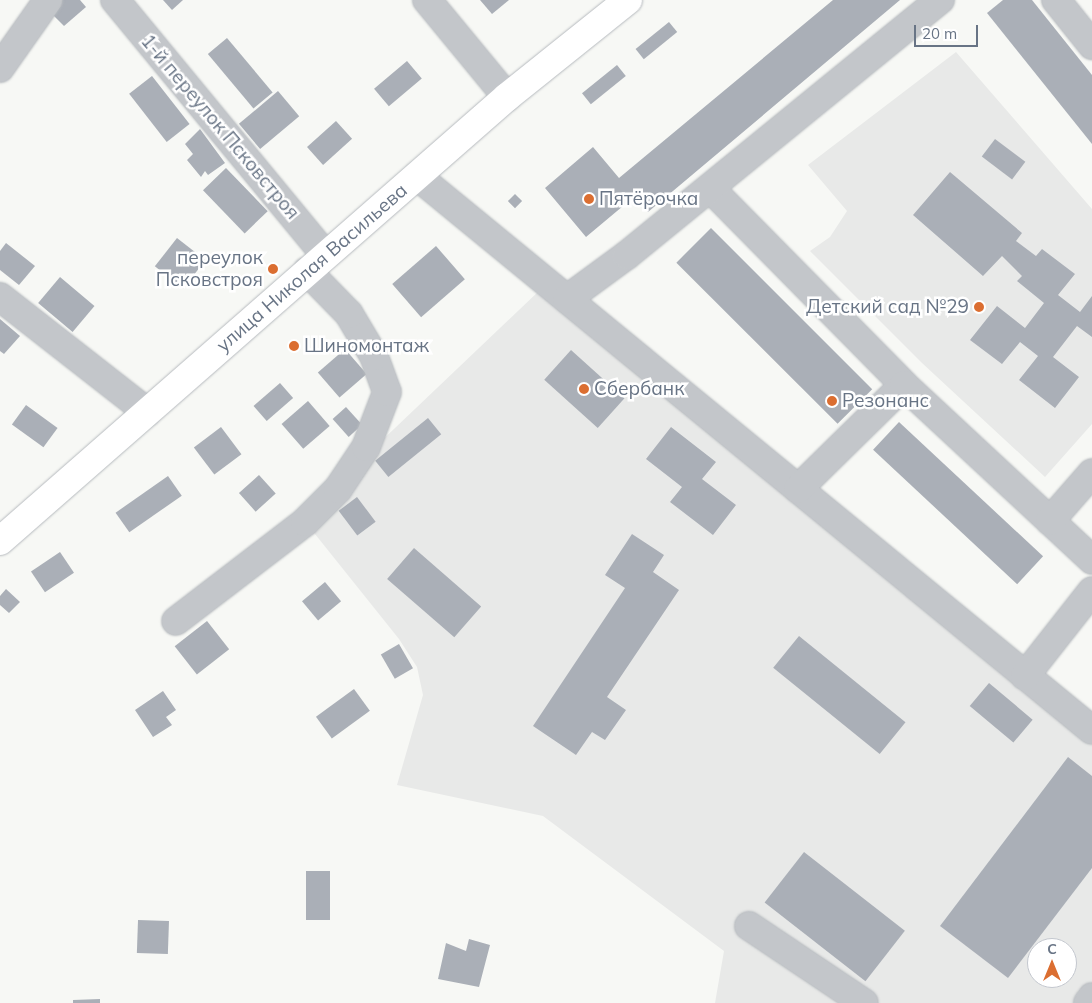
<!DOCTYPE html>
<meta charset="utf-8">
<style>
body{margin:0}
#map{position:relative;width:1092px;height:1003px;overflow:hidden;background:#f7f8f5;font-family:Mulish,sans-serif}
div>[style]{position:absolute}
.built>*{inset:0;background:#e8e9e8}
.building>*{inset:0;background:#aaafb7;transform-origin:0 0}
.roads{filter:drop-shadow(0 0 1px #b6babe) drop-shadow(0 0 1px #b6babe)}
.minor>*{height:28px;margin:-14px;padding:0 14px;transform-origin:14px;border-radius:14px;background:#c3c6ca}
.major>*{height:28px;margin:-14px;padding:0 14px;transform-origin:14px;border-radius:14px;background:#fff}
.dots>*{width:14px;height:14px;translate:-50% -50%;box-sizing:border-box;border:2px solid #fff;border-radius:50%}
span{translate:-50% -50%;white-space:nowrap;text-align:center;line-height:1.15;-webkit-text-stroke:5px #fff;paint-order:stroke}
.street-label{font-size:19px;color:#687485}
.poi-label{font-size:19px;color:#687485}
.left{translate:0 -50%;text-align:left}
.right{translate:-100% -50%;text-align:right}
.north{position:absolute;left:1027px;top:938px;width:50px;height:50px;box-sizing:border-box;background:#fff;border:1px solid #c3c7ce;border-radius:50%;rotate:0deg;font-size:14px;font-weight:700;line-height:20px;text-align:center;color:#687485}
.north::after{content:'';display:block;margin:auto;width:18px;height:22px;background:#db6e31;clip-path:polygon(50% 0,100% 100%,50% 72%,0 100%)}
.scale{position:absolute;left:914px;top:25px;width:64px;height:22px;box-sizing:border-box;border:2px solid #687485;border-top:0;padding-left:6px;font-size:15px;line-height:18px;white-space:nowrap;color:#687485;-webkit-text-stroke:4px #fff;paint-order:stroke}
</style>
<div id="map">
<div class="built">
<i style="clip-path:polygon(956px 52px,1092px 209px,1092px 424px,1045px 477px,922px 363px,810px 251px,830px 237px,847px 211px,808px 165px)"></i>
<i style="clip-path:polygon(evenodd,541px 289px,1092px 742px,1092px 1003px,715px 1003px,724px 951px,543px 816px,397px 785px,423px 695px,417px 667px,399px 639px,311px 529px,374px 448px,541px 289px,1037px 948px,1067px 948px,1067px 978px,1037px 978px,1037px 948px)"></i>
</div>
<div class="building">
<i style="clip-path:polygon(62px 0,80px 0,86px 7px,64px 26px,49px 11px)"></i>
<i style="clip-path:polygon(163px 0,183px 0,172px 10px)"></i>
<i style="clip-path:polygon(480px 0,509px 0,492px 14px)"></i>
<i style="clip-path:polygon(833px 0,900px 0,648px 212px,635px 196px,586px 237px,545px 188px,593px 147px,619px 178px)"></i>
<i style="clip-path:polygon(1003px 0,1032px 0,1092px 75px,1092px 144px,987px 13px)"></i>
<i style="left:669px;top:22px;width:13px;height:43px;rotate:51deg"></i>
<i style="left:227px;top:38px;width:71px;height:25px;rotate:50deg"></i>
<i style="left:407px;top:61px;width:23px;height:43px;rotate:50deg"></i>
<i style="left:617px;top:65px;width:14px;height:45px;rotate:51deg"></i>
<i style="left:152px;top:76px;width:61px;height:29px;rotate:52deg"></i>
<i style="left:278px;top:91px;width:33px;height:51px;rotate:50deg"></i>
<i style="left:336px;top:121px;width:24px;height:39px;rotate:48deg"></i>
<i style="clip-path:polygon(200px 129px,225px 163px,208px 175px,205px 171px,201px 177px,187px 160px,193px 154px,185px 144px)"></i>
<i style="left:995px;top:139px;width:38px;height:22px;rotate:37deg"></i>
<i style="left:226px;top:168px;width:60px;height:32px;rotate:46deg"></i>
<i style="clip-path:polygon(950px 172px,1022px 233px,1016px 241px,1036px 256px,1042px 249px,1075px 274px,1058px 295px,1080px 312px,1092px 296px,1092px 337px,1077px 326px,1053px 357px,1079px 377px,1055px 408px,1019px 380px,1038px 356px,1020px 342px,1002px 364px,970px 340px,997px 306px,1025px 328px,1044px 303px,1017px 281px,1022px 276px,1002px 256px,983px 276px,913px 215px)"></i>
<i style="left:515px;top:194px;width:10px;height:10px;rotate:45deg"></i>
<i style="left:711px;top:228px;width:228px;height:49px;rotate:45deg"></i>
<i style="left:177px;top:238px;width:36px;height:36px;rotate:38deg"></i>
<i style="clip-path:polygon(6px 243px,35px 266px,19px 285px,0 270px,0 251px)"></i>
<i style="left:436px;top:246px;width:44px;height:58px;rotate:49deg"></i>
<i style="left:60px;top:277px;width:45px;height:34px;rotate:40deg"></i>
<i style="clip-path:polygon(0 319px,20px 336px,4px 354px,0 351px)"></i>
<i style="left:345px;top:349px;width:33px;height:36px;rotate:49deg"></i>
<i style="left:571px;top:350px;width:72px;height:40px;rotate:42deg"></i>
<i style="left:280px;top:383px;width:20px;height:35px;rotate:49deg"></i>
<i style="left:308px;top:401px;width:33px;height:35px;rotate:49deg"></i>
<i style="left:26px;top:405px;width:39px;height:24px;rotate:36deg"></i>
<i style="left:346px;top:407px;width:24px;height:18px;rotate:48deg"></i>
<i style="left:428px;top:418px;width:21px;height:68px;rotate:51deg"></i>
<i style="left:899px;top:422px;width:197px;height:38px;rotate:43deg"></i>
<i style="left:221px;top:427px;width:34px;height:34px;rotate:53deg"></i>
<i style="clip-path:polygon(671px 427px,716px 462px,702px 479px,736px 505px,713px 535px,670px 502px,682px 487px,646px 459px)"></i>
<i style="left:259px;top:475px;width:25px;height:27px;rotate:48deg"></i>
<i style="left:168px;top:476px;width:24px;height:64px;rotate:55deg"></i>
<i style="left:357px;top:497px;width:31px;height:23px;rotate:53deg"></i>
<i style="clip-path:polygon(632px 534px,664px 555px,653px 572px,679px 590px,607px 697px,626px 710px,605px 740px,592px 732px,576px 755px,533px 726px,625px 588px,605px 575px)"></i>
<i style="left:414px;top:548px;width:89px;height:41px;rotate:41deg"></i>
<i style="left:60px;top:552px;width:25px;height:35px;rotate:56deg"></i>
<i style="left:325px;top:582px;width:25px;height:30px;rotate:50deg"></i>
<i style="clip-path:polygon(6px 589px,20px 602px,9px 613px,0 605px,0 596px)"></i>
<i style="left:207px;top:621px;width:36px;height:41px;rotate:52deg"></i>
<i style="left:799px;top:636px;width:137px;height:41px;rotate:39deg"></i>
<i style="left:399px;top:644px;width:28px;height:21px;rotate:60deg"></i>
<i style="left:989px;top:683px;width:57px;height:30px;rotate:40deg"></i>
<i style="left:354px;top:689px;width:27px;height:47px;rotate:54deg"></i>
<i style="clip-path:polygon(163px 691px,176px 710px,166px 717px,172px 725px,153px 737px,135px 710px)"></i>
<i style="clip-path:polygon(1068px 757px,1092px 776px,1092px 868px,1008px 978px,940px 926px)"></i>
<i style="left:804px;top:852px;width:128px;height:64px;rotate:38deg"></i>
<i style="left:306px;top:871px;width:24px;height:49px"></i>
<i style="left:169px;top:921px;width:33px;height:31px;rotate:92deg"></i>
<i style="clip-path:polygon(469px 939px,490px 945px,479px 987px,438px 979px,446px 943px,466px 951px)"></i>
<i style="clip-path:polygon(100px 999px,100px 1003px,73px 1003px,73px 1000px)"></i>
</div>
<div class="roads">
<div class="minor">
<i style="left:115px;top:0;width:330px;rotate:50.5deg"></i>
<i style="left:427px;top:0;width:126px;rotate:50.5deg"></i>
<i style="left:1056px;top:0;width:58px;rotate:51.3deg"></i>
<i style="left:0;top:68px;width:83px;rotate:-54.8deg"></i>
<i style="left:417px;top:176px;width:873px;rotate:39.38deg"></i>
<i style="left:710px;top:188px;width:276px;rotate:45.4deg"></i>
<i style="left:0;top:297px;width:187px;rotate:38deg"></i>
<i style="left:567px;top:299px;width:74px;rotate:-36.3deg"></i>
<i style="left:627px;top:255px;width:404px;rotate:-39.2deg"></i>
<i style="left:798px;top:489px;width:148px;rotate:-44.5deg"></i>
<i style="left:904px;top:385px;width:257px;rotate:42.9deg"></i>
<i style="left:1050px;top:521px;width:64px;rotate:-48.8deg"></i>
<i style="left:176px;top:621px;width:163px;rotate:-37.5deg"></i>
<i style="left:305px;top:522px;width:47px;rotate:-45deg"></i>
<i style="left:338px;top:489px;width:50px;rotate:-56.3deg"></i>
<i style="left:366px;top:447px;width:59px;rotate:-69.1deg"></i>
<i style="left:387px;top:392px;width:38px;rotate:-110deg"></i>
<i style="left:374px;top:356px;width:49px;rotate:-120.8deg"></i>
<i style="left:349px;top:314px;width:60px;rotate:-134.3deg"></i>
<i style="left:1025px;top:676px;width:108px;rotate:-51.8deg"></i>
<i style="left:749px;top:926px;width:138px;rotate:33.8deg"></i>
<i style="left:1088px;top:1003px;width:7px;rotate:-56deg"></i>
</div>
<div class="major">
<i style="left:0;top:541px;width:674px;rotate:-41.21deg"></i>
<i style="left:507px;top:97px;width:155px;rotate:-38.7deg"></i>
</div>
</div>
<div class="dots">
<i style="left:589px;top:199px;background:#db6e31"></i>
<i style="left:273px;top:269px;background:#db6e31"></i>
<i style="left:979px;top:307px;background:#db6e31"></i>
<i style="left:294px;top:346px;background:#db6e31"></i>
<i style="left:584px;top:389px;background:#db6e31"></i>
<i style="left:832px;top:401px;background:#db6e31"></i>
</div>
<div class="street-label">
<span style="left:220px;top:127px;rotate:50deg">1-й переулок Псковстроя</span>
<span style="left:312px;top:268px;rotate:-41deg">улица Николая Васильева</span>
</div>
<div class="poi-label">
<span class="left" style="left:599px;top:199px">Пятёрочка</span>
<span class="right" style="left:263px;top:269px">переулок<br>Псковстроя</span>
<span class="right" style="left:969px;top:307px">Детский сад №29</span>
<span class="left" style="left:304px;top:346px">Шиномонтаж</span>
<span class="left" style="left:594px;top:389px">Сбербанк</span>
<span class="left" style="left:842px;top:401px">Резонанс</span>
</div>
<div class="north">С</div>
<div class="scale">20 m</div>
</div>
